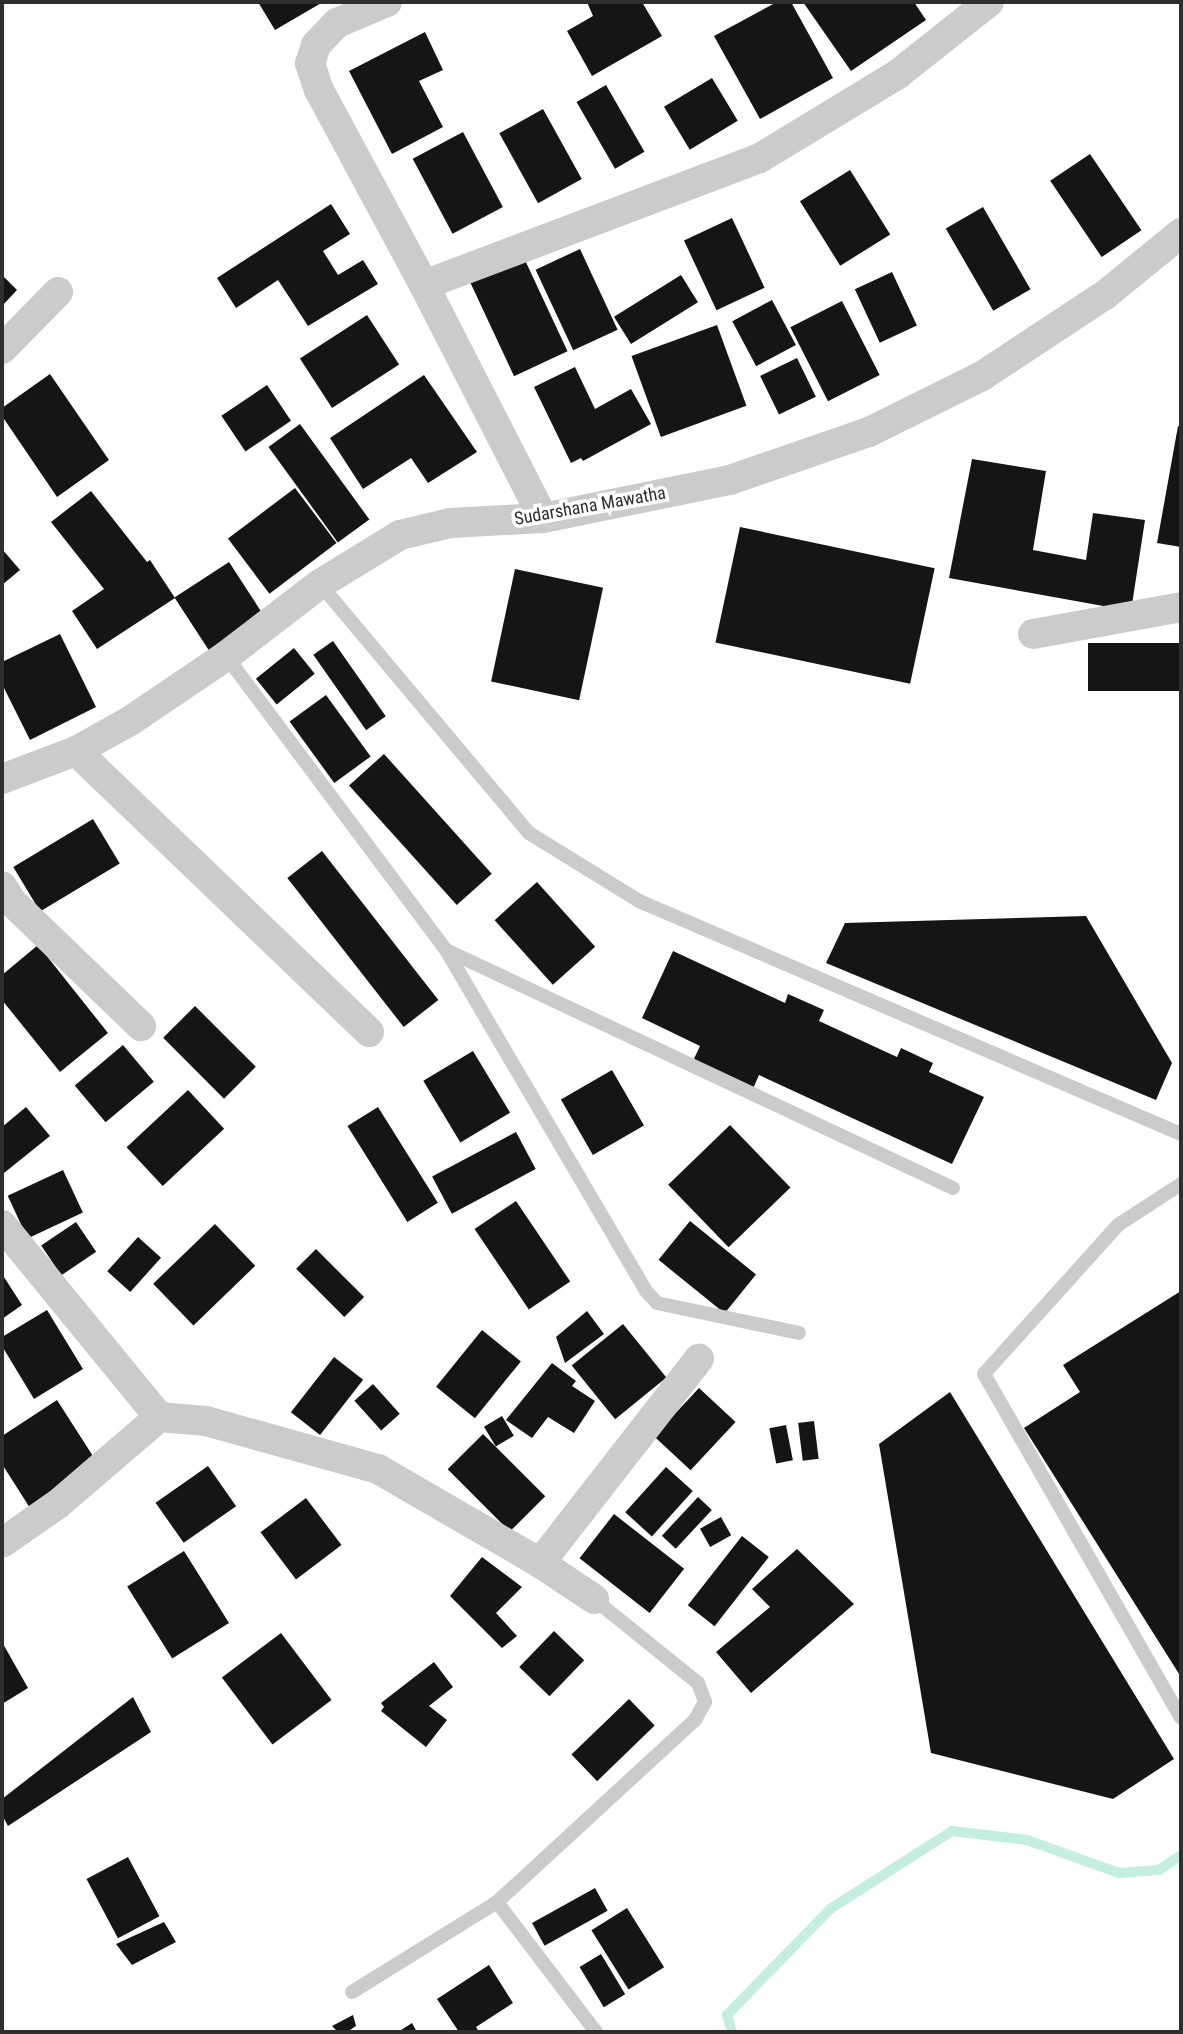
<!DOCTYPE html>
<style>
body{margin:0}
#map{position:relative;width:1183px;height:2034px;overflow:hidden;background:#fff;font-family:"Roboto Condensed",sans-serif}
div>[style]{position:absolute}
.stream>*{height:10px;margin:-5px;padding:0 5px;transform-origin:5px;border-radius:5px;background:#c4eee0}
.building>*{inset:0;background:#151515;transform-origin:0 0}
.service>*{height:14px;margin:-7px;padding:0 7px;transform-origin:7px;border-radius:7px;background:#cbcbcb}
.minor>*{height:30px;margin:-15px;padding:0 15px;transform-origin:15px;border-radius:15px;background:#cbcbcb}
span{translate:-50% -50%;white-space:nowrap;text-align:center;line-height:1.15;-webkit-text-stroke:7px #fff;paint-order:stroke}
.street-label{font-size:18px;color:#2e2e2e}
.frame{position:absolute;inset:0;border:4px solid #2e2e2e;pointer-events:none}
</style>
<div id="map">
<div class="stream">
<i style="left:732px;top:2032px;width:18px;rotate:-106deg"></i>
<i style="left:727px;top:2015px;width:148px;rotate:-45.8deg"></i>
<i style="left:830px;top:1909px;width:145px;rotate:-32.6deg"></i>
<i style="left:952px;top:1831px;width:76px;rotate:6.8deg"></i>
<i style="left:1027px;top:1840px;width:98px;rotate:19.7deg"></i>
<i style="left:1119px;top:1873px;width:40px;rotate:-4.3deg"></i>
<i style="left:1159px;top:1870px;width:27px;rotate:-34deg"></i>
</div>
<div class="building">
<i style="clip-path:polygon(258px 2px,323px 2px,275px 30px)"></i>
<i style="clip-path:polygon(587px 2px,642px 2px,662px 36px,592px 76px,567px 31px,593px 16px)"></i>
<i style="clip-path:polygon(777px 2px,791px 2px,833px 78px,760px 119px,714px 36px)"></i>
<i style="clip-path:polygon(803px 2px,914px 2px,926px 20px,851px 71px)"></i>
<i style="clip-path:polygon(425px 32px,443px 70px,419px 81px,443px 127px,392px 154px,349px 71px)"></i>
<i style="left:712px;top:78px;width:50px;height:56px;rotate:59deg"></i>
<i style="left:606px;top:85px;width:77px;height:34px;rotate:60deg"></i>
<i style="left:543px;top:109px;width:80px;height:50px;rotate:61deg"></i>
<i style="left:463px;top:132px;width:85px;height:57px;rotate:62deg"></i>
<i style="left:1090px;top:154px;width:92px;height:48px;rotate:56deg"></i>
<i style="left:850px;top:170px;width:76px;height:59px;rotate:58deg"></i>
<i style="clip-path:polygon(331px 204px,350px 234px,323px 251px,338px 275px,363px 260px,378px 284px,308px 326px,278px 280px,236px 308px,217px 278px)"></i>
<i style="left:983px;top:207px;width:95px;height:43px;rotate:60deg"></i>
<i style="left:732px;top:218px;width:77px;height:53px;rotate:65deg"></i>
<i style="left:580px;top:249px;width:89px;height:49px;rotate:65deg"></i>
<i style="left:524px;top:258px;width:103px;height:59px;rotate:65deg"></i>
<i style="left:892px;top:272px;width:59px;height:41px;rotate:65deg"></i>
<i style="clip-path:polygon(2px 275px,17px 290px,2px 306px)"></i>
<i style="left:681px;top:275px;width:32px;height:79px;rotate:58deg"></i>
<i style="left:772px;top:300px;width:51px;height:45px;rotate:62deg"></i>
<i style="left:842px;top:301px;width:83px;height:58px;rotate:63deg"></i>
<i style="left:367px;top:315px;width:59px;height:80px;rotate:57deg"></i>
<i style="left:717px;top:325px;width:86px;height:91px;rotate:70deg"></i>
<i style="left:797px;top:358px;width:43px;height:41px;rotate:64deg"></i>
<i style="clip-path:polygon(575px 367px,595px 409px,631px 389px,651px 424px,583px 461px,581px 458px,571px 463px,534px 387px)"></i>
<i style="clip-path:polygon(50px 374px,109px 460px,57px 497px,2px 416px,2px 408px)"></i>
<i style="clip-path:polygon(424px 375px,477px 452px,428px 483px,411px 458px,363px 489px,330px 438px)"></i>
<i style="left:267px;top:385px;width:43px;height:55px;rotate:56deg"></i>
<i style="left:300px;top:424px;width:118px;height:39px;rotate:54deg"></i>
<i style="clip-path:polygon(1178px 426px,1181px 427px,1181px 547px,1157px 543px)"></i>
<i style="clip-path:polygon(972px 459px,1046px 471px,1033px 550px,1086px 560px,1093px 513px,1145px 520px,1131px 611px,949px 578px)"></i>
<i style="left:295px;top:488px;width:69px;height:84px;rotate:53deg"></i>
<i style="clip-path:polygon(91px 491px,147px 562px,150px 560px,175px 598px,97px 649px,72px 611px,104px 589px,51px 522px)"></i>
<i style="left:740px;top:527px;width:199px;height:118px;rotate:12deg"></i>
<i style="clip-path:polygon(2px 549px,20px 570px,2px 585px)"></i>
<i style="left:229px;top:562px;width:67px;height:65px;rotate:57deg"></i>
<i style="left:515px;top:569px;width:90px;height:115px;rotate:12deg"></i>
<i style="clip-path:polygon(60px 634px,96px 707px,30px 740px,2px 684px,2px 662px)"></i>
<i style="left:333px;top:641px;width:92px;height:24px;rotate:55deg"></i>
<i style="left:1181px;top:643px;width:48px;height:93px;rotate:90deg"></i>
<i style="left:294px;top:648px;width:33px;height:49px;rotate:51deg"></i>
<i style="left:326px;top:695px;width:76px;height:45px;rotate:54deg"></i>
<i style="left:384px;top:754px;width:161px;height:47px;rotate:48deg"></i>
<i style="left:93px;top:819px;width:52px;height:93px;rotate:59deg"></i>
<i style="left:322px;top:851px;width:189px;height:44px;rotate:52deg"></i>
<i style="left:537px;top:882px;width:87px;height:57px;rotate:48deg"></i>
<i style="clip-path:polygon(1086px 916px,1172px 1063px,1156px 1100px,826px 963px,845px 923px)"></i>
<i style="clip-path:polygon(38px 945px,108px 1033px,60px 1072px,2px 1000px,2px 975px)"></i>
<i style="clip-path:polygon(673px 951px,785px 1003px,788px 994px,824px 1010px,819px 1021px,897px 1057px,901px 1048px,933px 1063px,929px 1072px,984px 1097px,952px 1164px,759px 1075px,752px 1091px,692px 1063px,700px 1046px,642px 1018px)"></i>
<i style="left:195px;top:1006px;width:86px;height:45px;rotate:45deg"></i>
<i style="left:123px;top:1045px;width:48px;height:63px;rotate:50deg"></i>
<i style="left:473px;top:1051px;width:72px;height:58px;rotate:59deg"></i>
<i style="left:612px;top:1070px;width:64px;height:59px;rotate:60deg"></i>
<i style="left:188px;top:1090px;width:53px;height:84px;rotate:47deg"></i>
<i style="clip-path:polygon(26px 1107px,50px 1136px,4px 1173px,2px 1127px)"></i>
<i style="left:378px;top:1107px;width:113px;height:36px;rotate:58deg"></i>
<i style="left:730px;top:1125px;width:87px;height:86px;rotate:46deg"></i>
<i style="left:516px;top:1132px;width:42px;height:95px;rotate:62deg"></i>
<i style="left:63px;top:1170px;width:47px;height:61px;rotate:65deg"></i>
<i style="left:516px;top:1201px;width:97px;height:50px;rotate:56deg"></i>
<i style="left:690px;top:1221px;width:85px;height:50px;rotate:39deg"></i>
<i style="left:76px;top:1222px;width:36px;height:42px;rotate:56deg"></i>
<i style="left:215px;top:1224px;width:58px;height:86px;rotate:46deg"></i>
<i style="left:138px;top:1237px;width:31px;height:46px;rotate:42deg"></i>
<i style="left:316px;top:1249px;width:68px;height:28px;rotate:45deg"></i>
<i style="clip-path:polygon(2px 1274px,22px 1305px,2px 1319px)"></i>
<i style="clip-path:polygon(1181px 1291px,1181px 1677px,1024px 1428px,1080px 1392px,1063px 1365px)"></i>
<i style="clip-path:polygon(47px 1310px,83px 1369px,34px 1399px,2px 1346px,2px 1337px)"></i>
<i style="clip-path:polygon(587px 1311px,604px 1334px,565px 1363px,556px 1337px)"></i>
<i style="left:623px;top:1324px;width:69px;height:66px;rotate:51deg"></i>
<i style="left:482px;top:1330px;width:50px;height:73px;rotate:39deg"></i>
<i style="left:334px;top:1357px;width:37px;height:70px;rotate:38deg"></i>
<i style="clip-path:polygon(552px 1363px,576px 1381px,572px 1386px,595px 1401px,574px 1433px,548px 1417px,532px 1438px,506px 1420px)"></i>
<i style="left:373px;top:1384px;width:40px;height:25px;rotate:48deg"></i>
<i style="left:699px;top:1388px;width:50px;height:66px;rotate:43deg"></i>
<i style="clip-path:polygon(950px 1392px,1174px 1759px,1113px 1799px,931px 1753px,879px 1444px)"></i>
<i style="clip-path:polygon(57px 1400px,98px 1464px,30px 1508px,2px 1464px,2px 1436px)"></i>
<i style="left:502px;top:1416px;width:23px;height:21px;rotate:59deg"></i>
<i style="left:814px;top:1421px;width:38px;height:16px;rotate:83deg"></i>
<i style="left:786px;top:1425px;width:36px;height:17px;rotate:79deg"></i>
<i style="left:483px;top:1434px;width:88px;height:50px;rotate:45deg"></i>
<i style="left:208px;top:1466px;width:49px;height:64px;rotate:55deg"></i>
<i style="left:666px;top:1467px;width:36px;height:61px;rotate:42deg"></i>
<i style="left:698px;top:1497px;width:19px;height:53px;rotate:43deg"></i>
<i style="left:306px;top:1498px;width:59px;height:57px;rotate:53deg"></i>
<i style="left:614px;top:1514px;width:89px;height:56px;rotate:38deg"></i>
<i style="left:721px;top:1517px;width:21px;height:24px;rotate:61deg"></i>
<i style="left:742px;top:1536px;width:34px;height:88px;rotate:38deg"></i>
<i style="clip-path:polygon(797px 1549px,854px 1604px,751px 1693px,716px 1652px,770px 1607px,752px 1589px)"></i>
<i style="left:184px;top:1551px;width:85px;height:67px;rotate:58deg"></i>
<i style="clip-path:polygon(482px 1557px,522px 1587px,496px 1613px,517px 1636px,502px 1648px,450px 1596px)"></i>
<i style="left:554px;top:1631px;width:42px;height:50px;rotate:44deg"></i>
<i style="left:281px;top:1633px;width:84px;height:74px;rotate:53deg"></i>
<i style="clip-path:polygon(2px 1642px,28px 1688px,2px 1704px)"></i>
<i style="clip-path:polygon(434px 1662px,453px 1687px,429px 1706px,447px 1720px,426px 1747px,381px 1711px,384px 1707px,381px 1703px)"></i>
<i style="clip-path:polygon(133px 1697px,151px 1732px,8px 1826px,2px 1815px,2px 1799px)"></i>
<i style="left:629px;top:1699px;width:37px;height:80px;rotate:46deg"></i>
<i style="left:128px;top:1857px;width:67px;height:47px;rotate:62deg"></i>
<i style="left:595px;top:1888px;width:26px;height:72px;rotate:61deg"></i>
<i style="left:627px;top:1908px;width:70px;height:42px;rotate:58deg"></i>
<i style="clip-path:polygon(164px 1922px,176px 1942px,132px 1965px,116px 1944px)"></i>
<i style="left:601px;top:1954px;width:47px;height:25px;rotate:59deg"></i>
<i style="clip-path:polygon(489px 1965px,513px 2003px,476px 2027px,479px 2032px,459px 2032px,437px 1999px)"></i>
<i style="clip-path:polygon(353px 2015px,356px 2026px,347px 2032px,338px 2032px,332px 2026px)"></i>
<i style="clip-path:polygon(412px 2023px,417px 2032px,398px 2032px)"></i>
</div>
<div class="service">
<i style="left:320px;top:584px;width:325px;rotate:50deg"></i>
<i style="left:529px;top:833px;width:129px;rotate:31.7deg"></i>
<i style="left:639px;top:901px;width:590px;rotate:23.26deg"></i>
<i style="left:226px;top:656px;width:367px;rotate:53.2deg"></i>
<i style="left:446px;top:950px;width:560px;rotate:25.15deg"></i>
<i style="left:446px;top:950px;width:395px;rotate:59.6deg"></i>
<i style="left:646px;top:1291px;width:16px;rotate:47deg"></i>
<i style="left:657px;top:1303px;width:145px;rotate:11.9deg"></i>
<i style="left:1181px;top:1184px;width:75px;rotate:146.9deg"></i>
<i style="left:1118px;top:1225px;width:200px;rotate:132deg"></i>
<i style="left:984px;top:1374px;width:396px;rotate:60.2deg"></i>
<i style="left:497px;top:1902px;width:163px;rotate:52.7deg"></i>
<i style="left:352px;top:1992px;width:171px;rotate:-31.8deg"></i>
<i style="left:497px;top:1902px;width:269px;rotate:-42.6deg"></i>
<i style="left:695px;top:1720px;width:21px;rotate:-61deg"></i>
<i style="left:705px;top:1702px;width:20px;rotate:-110deg"></i>
<i style="left:698px;top:1683px;width:134px;rotate:-141.1deg"></i>
</div>
<div class="minor">
<i style="left:387px;top:2px;width:54px;rotate:157.2deg"></i>
<i style="left:337px;top:23px;width:30px;rotate:134deg"></i>
<i style="left:316px;top:45px;width:19px;rotate:108deg"></i>
<i style="left:310px;top:63px;width:28px;rotate:72deg"></i>
<i style="left:319px;top:90px;width:221px;rotate:61.7deg"></i>
<i style="left:424px;top:285px;width:262px;rotate:62.9deg"></i>
<i style="left:424px;top:285px;width:359px;rotate:-20.7deg"></i>
<i style="left:760px;top:158px;width:162px;rotate:-31.3deg"></i>
<i style="left:898px;top:74px;width:116px;rotate:-38.4deg"></i>
<i style="left:2px;top:349px;width:80px;rotate:-45.5deg"></i>
<i style="left:1033px;top:634px;width:150px;rotate:-10.3deg"></i>
<i style="left:76px;top:751px;width:406px;rotate:43.8deg"></i>
<i style="left:2px;top:779px;width:79px;rotate:-20.7deg"></i>
<i style="left:76px;top:751px;width:62px;rotate:-29.1deg"></i>
<i style="left:130px;top:721px;width:116px;rotate:-34.1deg"></i>
<i style="left:226px;top:656px;width:118px;rotate:-37.5deg"></i>
<i style="left:320px;top:584px;width:94px;rotate:-31.5deg"></i>
<i style="left:400px;top:535px;width:51px;rotate:-13.5deg"></i>
<i style="left:450px;top:523px;width:93px;rotate:-3.1deg"></i>
<i style="left:543px;top:518px;width:191px;rotate:-11.5deg"></i>
<i style="left:730px;top:480px;width:147px;rotate:-19.1deg"></i>
<i style="left:869px;top:432px;width:126px;rotate:-26.4deg"></i>
<i style="left:982px;top:376px;width:147px;rotate:-33.4deg"></i>
<i style="left:1105px;top:295px;width:98px;rotate:-39.2deg"></i>
<i style="left:2px;top:886px;width:19px;rotate:58deg"></i>
<i style="left:12px;top:902px;width:179px;rotate:43.9deg"></i>
<i style="left:2px;top:1225px;width:248px;rotate:50.7deg"></i>
<i style="left:2px;top:1543px;width:68px;rotate:-34.9deg"></i>
<i style="left:58px;top:1504px;width:133px;rotate:-40.7deg"></i>
<i style="left:159px;top:1417px;width:47px;rotate:4.9deg"></i>
<i style="left:206px;top:1421px;width:179px;rotate:15.6deg"></i>
<i style="left:378px;top:1469px;width:187px;rotate:30.1deg"></i>
<i style="left:540px;top:1563px;width:65px;rotate:33.7deg"></i>
<i style="left:540px;top:1563px;width:259px;rotate:-52.1deg"></i>
</div>
<div class="street-label">
<span style="left:590px;top:506px;rotate:-10deg">Sudarshana Mawatha</span>
</div>
<div class="frame"></div>
</div>
